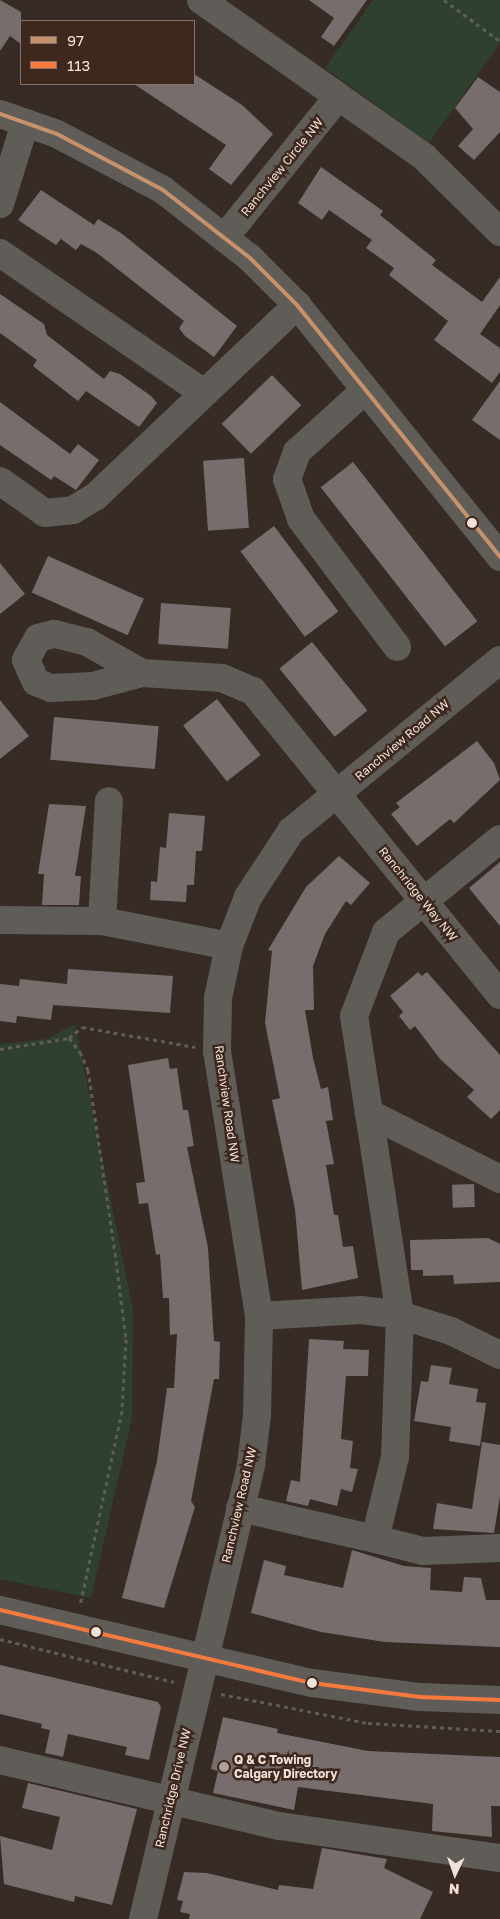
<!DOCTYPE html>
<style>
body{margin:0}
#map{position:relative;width:500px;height:1919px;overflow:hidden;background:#362b25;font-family:"Golos Text",sans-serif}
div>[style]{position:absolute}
.green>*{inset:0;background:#2f4030}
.building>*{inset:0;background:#776d6d;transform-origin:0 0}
.path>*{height:3px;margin-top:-1.5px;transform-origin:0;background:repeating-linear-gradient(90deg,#615c59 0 4px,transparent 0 8px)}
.minor>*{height:28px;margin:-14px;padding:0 14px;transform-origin:14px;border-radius:14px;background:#605d59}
.bus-1>*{height:4px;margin:-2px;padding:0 2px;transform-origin:2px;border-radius:2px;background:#c7916a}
.bus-2>*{height:4px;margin:-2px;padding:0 2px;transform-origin:2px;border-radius:2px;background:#f6793e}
.dots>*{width:14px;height:14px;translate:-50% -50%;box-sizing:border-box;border:2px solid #3e281d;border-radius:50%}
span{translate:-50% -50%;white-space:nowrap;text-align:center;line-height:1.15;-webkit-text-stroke:5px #3e281d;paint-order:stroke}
.street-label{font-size:12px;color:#f0e1da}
.poi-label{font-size:12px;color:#f0e1da;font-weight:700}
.left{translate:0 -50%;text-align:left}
.legend{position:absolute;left:20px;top:20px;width:175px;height:65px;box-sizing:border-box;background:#3e281d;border:1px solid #857269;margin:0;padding:6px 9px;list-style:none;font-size:15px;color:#f0e1da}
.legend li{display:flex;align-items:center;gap:10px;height:25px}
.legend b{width:25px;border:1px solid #857269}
.north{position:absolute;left:430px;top:1849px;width:50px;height:50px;-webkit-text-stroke:4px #3e281d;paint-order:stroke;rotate:183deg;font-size:14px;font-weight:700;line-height:20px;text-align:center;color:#f0e1da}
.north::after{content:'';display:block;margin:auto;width:18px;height:22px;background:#f0e1da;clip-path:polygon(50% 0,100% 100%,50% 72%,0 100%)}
</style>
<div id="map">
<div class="green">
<i style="clip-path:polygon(373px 0,500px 0,500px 43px,429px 143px,325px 68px)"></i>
<i style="clip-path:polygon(75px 1024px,133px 1310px,132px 1418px,91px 1598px,0 1579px,0 1044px,47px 1039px)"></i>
</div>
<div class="building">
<i style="clip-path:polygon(0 0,21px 12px,21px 44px,10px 36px,0 51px)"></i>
<i style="clip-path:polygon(309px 0,367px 0,334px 46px,321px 37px,334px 18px)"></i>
<i style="clip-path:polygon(194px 74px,242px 105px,273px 134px,231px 185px,209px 169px,226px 145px,134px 84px,194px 84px)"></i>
<i style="clip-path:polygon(478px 77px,500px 92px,500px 132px,474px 160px,458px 146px,473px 129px,455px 108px)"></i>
<i style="clip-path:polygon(321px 167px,383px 211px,380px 215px,436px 260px,432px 265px,482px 302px,500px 277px,500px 305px,480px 334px,500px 348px,500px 372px,492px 383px,434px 340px,448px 321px,389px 275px,394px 268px,366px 248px,372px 240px,329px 210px,322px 220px,298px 203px)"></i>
<i style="clip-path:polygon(41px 190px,94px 225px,98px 219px,121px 233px,237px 326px,214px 357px,185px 336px,179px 328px,184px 321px,97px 253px,81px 244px,76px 250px,61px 239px,56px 245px,18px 220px)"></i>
<i style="clip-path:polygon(0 294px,44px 324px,47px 335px,104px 379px,110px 371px,120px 374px,151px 396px,157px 403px,139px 427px,86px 391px,78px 401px,33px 366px,37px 360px,0 333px)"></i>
<i style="left:272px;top:375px;width:42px;height:70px;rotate:46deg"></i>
<i style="clip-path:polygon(500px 381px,500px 440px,472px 420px)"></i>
<i style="clip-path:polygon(0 402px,70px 454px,78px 444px,99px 460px,76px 490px,54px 476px,51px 480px,0 445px)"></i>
<i style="left:244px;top:458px;width:70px;height:41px;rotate:86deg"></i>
<i style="left:353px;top:462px;width:202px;height:41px;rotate:52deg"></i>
<i style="left:274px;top:526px;width:107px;height:42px;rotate:53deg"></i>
<i style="left:48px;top:556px;width:105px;height:40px;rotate:24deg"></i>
<i style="clip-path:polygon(0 563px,25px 594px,0 614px)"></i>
<i style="left:161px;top:603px;width:70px;height:41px;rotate:4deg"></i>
<i style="left:312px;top:642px;width:88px;height:42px;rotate:51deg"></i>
<i style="left:217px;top:699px;width:71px;height:43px;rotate:52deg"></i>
<i style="clip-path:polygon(0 700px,29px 736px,0 759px)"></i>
<i style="left:54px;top:717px;width:105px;height:43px;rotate:5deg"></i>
<i style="clip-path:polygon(477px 741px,494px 763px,500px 780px,454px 823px,450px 819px,417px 846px,391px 814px,400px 807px,396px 803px)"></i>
<i style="clip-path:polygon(49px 804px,86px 806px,75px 876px,81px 876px,79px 905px,42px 905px,44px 874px,38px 874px)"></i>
<i style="clip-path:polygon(169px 813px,205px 816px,202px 851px,196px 851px,194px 885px,187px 885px,186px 902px,150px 900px,151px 881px,157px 882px,160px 847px,166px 848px)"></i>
<i style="clip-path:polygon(339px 856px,370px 883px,351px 905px,346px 901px,325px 934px,313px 966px,314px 1010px,305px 1010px,313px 1058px,321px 1089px,328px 1087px,333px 1120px,326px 1121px,334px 1164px,326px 1165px,334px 1215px,338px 1215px,343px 1247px,353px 1246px,358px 1278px,302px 1290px,295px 1209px,272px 1100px,280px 1098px,265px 1023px,272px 951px,268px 950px,306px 887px)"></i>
<i style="clip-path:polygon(500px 862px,500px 926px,469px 888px)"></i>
<i style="clip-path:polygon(68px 969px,173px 976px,170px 1013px,53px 1005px,51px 1020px,17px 1016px,16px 1023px,0 1021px,0 984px,19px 986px,20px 979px,67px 984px)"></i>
<i style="clip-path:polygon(418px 972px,422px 976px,427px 972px,500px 1055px,500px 1110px,491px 1119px,467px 1097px,474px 1090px,440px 1059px,415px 1026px,410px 1030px,399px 1016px,403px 1012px,390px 996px)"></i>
<i style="clip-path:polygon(168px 1058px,170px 1069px,177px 1068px,183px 1110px,188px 1110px,194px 1146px,187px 1147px,208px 1248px,214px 1341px,220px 1342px,219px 1379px,214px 1379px,191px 1501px,195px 1507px,164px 1608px,122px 1598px,157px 1461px,167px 1388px,174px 1388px,177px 1334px,170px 1335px,169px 1298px,163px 1298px,160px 1254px,156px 1255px,148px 1203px,139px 1204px,136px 1183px,145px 1182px,128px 1065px)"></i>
<i style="left:474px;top:1184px;width:23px;height:22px;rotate:88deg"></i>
<i style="clip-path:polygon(488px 1238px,500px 1244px,500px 1282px,454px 1284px,453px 1275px,423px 1276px,423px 1270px,411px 1270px,410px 1240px)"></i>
<i style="clip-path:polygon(309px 1339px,344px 1341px,343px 1349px,369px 1350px,368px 1376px,346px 1376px,341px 1439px,353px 1441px,350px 1468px,358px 1469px,352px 1492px,341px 1489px,337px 1506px,310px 1499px,308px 1506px,286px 1501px,291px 1480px,300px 1482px)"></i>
<i style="clip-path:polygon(431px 1365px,452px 1368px,449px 1384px,478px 1389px,476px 1402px,486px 1403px,480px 1446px,449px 1441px,451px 1427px,414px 1421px,421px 1381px,428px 1382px)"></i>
<i style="clip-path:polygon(482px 1442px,500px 1445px,500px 1496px,494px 1533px,433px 1529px,437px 1503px,472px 1509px)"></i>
<i style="clip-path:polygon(352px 1550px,404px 1566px,431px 1568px,430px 1590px,462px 1592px,464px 1577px,481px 1578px,486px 1600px,500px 1600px,500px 1647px,385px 1642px,321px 1632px,251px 1613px,264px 1560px,286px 1566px,284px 1575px,343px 1588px)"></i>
<i style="clip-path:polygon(0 1665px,158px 1702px,161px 1707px,149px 1760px,125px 1755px,127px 1747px,68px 1734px,63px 1757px,45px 1753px,50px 1730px,41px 1728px,42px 1724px,0 1714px)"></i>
<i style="clip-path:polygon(223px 1717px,278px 1729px,277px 1733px,368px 1751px,500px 1757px,500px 1806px,491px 1806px,492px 1837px,432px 1831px,433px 1804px,298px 1787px,294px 1810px,213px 1793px,218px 1771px,211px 1769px)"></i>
<i style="clip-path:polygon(28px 1783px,137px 1809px,112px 1905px,75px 1896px,74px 1902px,4px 1884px,0 1836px,52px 1850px,60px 1817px,22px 1808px)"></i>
<i style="clip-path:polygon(322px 1848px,387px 1859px,384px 1868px,433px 1892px,420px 1919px,189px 1919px,190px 1914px,180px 1912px,183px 1901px,177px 1900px,184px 1872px,207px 1873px,278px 1890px,279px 1885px,313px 1889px)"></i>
</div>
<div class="path">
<i style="left:444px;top:0;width:69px;rotate:36.2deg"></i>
<i style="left:69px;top:1038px;width:17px;rotate:-40deg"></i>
<i style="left:82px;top:1027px;width:115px;rotate:10deg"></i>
<i style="left:0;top:1049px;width:70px;rotate:-9.1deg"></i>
<i style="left:69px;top:1038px;width:18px;rotate:52deg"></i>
<i style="left:80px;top:1052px;width:20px;rotate:66deg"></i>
<i style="left:88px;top:1070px;width:185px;rotate:81.6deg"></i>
<i style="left:115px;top:1253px;width:87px;rotate:82.7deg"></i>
<i style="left:126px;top:1339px;width:72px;rotate:93.2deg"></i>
<i style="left:122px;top:1411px;width:198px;rotate:102.2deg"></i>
<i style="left:0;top:1639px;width:179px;rotate:13.9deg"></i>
<i style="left:221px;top:1694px;width:150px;rotate:11.2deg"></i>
<i style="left:368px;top:1723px;width:132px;rotate:3.5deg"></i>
</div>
<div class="minor">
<i style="left:201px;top:0;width:273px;rotate:35.1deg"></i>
<i style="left:424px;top:157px;width:107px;rotate:44.6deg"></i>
<i style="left:0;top:114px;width:60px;rotate:19.3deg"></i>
<i style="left:57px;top:134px;width:120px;rotate:27.8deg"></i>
<i style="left:163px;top:190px;width:110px;rotate:38deg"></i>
<i style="left:250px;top:258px;width:66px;rotate:45deg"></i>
<i style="left:297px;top:305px;width:324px;rotate:51.1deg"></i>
<i style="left:0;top:204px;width:85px;rotate:-72.8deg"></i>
<i style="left:225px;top:237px;width:180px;rotate:-51.1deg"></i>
<i style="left:0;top:253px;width:247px;rotate:34.5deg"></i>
<i style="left:364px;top:391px;width:91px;rotate:137.7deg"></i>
<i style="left:297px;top:452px;width:29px;rotate:110deg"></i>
<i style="left:287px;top:479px;width:42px;rotate:70.7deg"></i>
<i style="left:301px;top:519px;width:160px;rotate:53.1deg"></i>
<i style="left:0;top:481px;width:55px;rotate:35.4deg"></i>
<i style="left:45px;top:513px;width:28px;rotate:-6deg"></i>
<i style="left:73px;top:510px;width:26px;rotate:-31deg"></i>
<i style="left:95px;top:497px;width:279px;rotate:-43.5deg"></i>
<i style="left:142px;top:673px;width:63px;rotate:-150.6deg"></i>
<i style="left:87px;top:642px;width:34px;rotate:-166deg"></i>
<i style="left:54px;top:634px;width:16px;rotate:166deg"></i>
<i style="left:38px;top:638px;width:25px;rotate:119deg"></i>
<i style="left:26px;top:660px;width:24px;rotate:66deg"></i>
<i style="left:36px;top:682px;width:16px;rotate:22deg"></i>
<i style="left:51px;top:688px;width:42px;rotate:-2.7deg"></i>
<i style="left:93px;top:686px;width:51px;rotate:-14.9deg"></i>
<i style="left:142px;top:673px;width:80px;rotate:3.6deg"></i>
<i style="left:222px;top:678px;width:34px;rotate:23deg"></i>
<i style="left:253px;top:691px;width:392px;rotate:50.9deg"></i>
<i style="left:0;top:920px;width:102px;rotate:0.6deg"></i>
<i style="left:102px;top:921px;width:129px;rotate:11.1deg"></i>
<i style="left:102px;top:921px;width:120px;rotate:-86.7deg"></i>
<i style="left:369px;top:1113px;width:98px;rotate:-98.8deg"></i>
<i style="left:354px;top:1016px;width:90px;rotate:-69.1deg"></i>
<i style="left:386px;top:932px;width:147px;rotate:-39.2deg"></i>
<i style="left:500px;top:1179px;width:147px;rotate:-153.3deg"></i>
<i style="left:369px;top:1113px;width:204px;rotate:81.3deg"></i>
<i style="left:400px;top:1315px;width:142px;rotate:92deg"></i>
<i style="left:395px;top:1457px;width:84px;rotate:103.7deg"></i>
<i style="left:375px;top:1539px;width:49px;rotate:14deg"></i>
<i style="left:423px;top:1551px;width:77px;rotate:-2.2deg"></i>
<i style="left:259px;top:1316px;width:102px;rotate:-3.4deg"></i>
<i style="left:361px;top:1310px;width:39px;rotate:7deg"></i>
<i style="left:400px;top:1315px;width:53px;rotate:17.4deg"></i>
<i style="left:451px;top:1331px;width:55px;rotate:26.1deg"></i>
<i style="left:240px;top:1508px;width:139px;rotate:12.9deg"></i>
<i style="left:0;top:1610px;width:320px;rotate:13.2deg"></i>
<i style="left:312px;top:1683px;width:109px;rotate:7.4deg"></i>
<i style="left:420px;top:1697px;width:80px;rotate:2.1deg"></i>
<i style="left:0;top:1760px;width:288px;rotate:13.3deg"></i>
<i style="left:280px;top:1826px;width:222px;rotate:8.3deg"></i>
<i style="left:143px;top:1919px;width:467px;rotate:-76.6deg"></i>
<i style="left:251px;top:1465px;width:50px;rotate:-83.2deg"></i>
<i style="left:257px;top:1415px;width:99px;rotate:-88.8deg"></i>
<i style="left:259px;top:1316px;width:268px;rotate:-99deg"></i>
<i style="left:217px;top:1051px;width:53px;rotate:-88.9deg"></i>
<i style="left:218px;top:998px;width:53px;rotate:-78.1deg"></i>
<i style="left:229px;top:946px;width:53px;rotate:-68.8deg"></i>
<i style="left:248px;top:897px;width:79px;rotate:-56.9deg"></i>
<i style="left:291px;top:831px;width:270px;rotate:-39.3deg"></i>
</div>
<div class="bus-1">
<i style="left:0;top:114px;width:60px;rotate:19.3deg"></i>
<i style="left:57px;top:134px;width:120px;rotate:27.8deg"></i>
<i style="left:163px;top:190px;width:110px;rotate:38deg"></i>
<i style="left:250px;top:258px;width:66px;rotate:45deg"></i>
<i style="left:297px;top:305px;width:324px;rotate:51.1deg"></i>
</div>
<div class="bus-2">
<i style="left:0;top:1610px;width:320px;rotate:13.2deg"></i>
<i style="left:312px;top:1683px;width:109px;rotate:7.4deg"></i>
<i style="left:420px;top:1697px;width:80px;rotate:2.1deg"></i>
</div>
<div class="dots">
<i style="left:472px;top:523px;background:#f0e1da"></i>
<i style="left:96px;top:1632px;background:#f0e1da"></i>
<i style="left:312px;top:1683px;background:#f0e1da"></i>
<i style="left:224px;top:1767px;background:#afa19b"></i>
</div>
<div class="street-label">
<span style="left:282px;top:167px;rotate:-51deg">Ranchview Circle NW</span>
<span style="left:402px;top:740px;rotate:-40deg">Ranchview Road NW</span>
<span style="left:418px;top:894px;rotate:51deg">Ranchridge Way NW</span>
<span style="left:227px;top:1104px;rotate:82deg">Ranchview Road NW</span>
<span style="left:239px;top:1505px;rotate:-77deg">Ranchview Road NW</span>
<span style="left:173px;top:1788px;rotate:-77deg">Ranchridge Drive NW</span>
</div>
<div class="poi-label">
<span class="left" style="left:234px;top:1767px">Q &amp; C Towing<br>Calgary Directory</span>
</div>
<ul class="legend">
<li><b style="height:6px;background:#c7916a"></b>97</li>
<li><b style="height:6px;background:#f6793e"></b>113</li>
</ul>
<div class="north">N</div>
</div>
